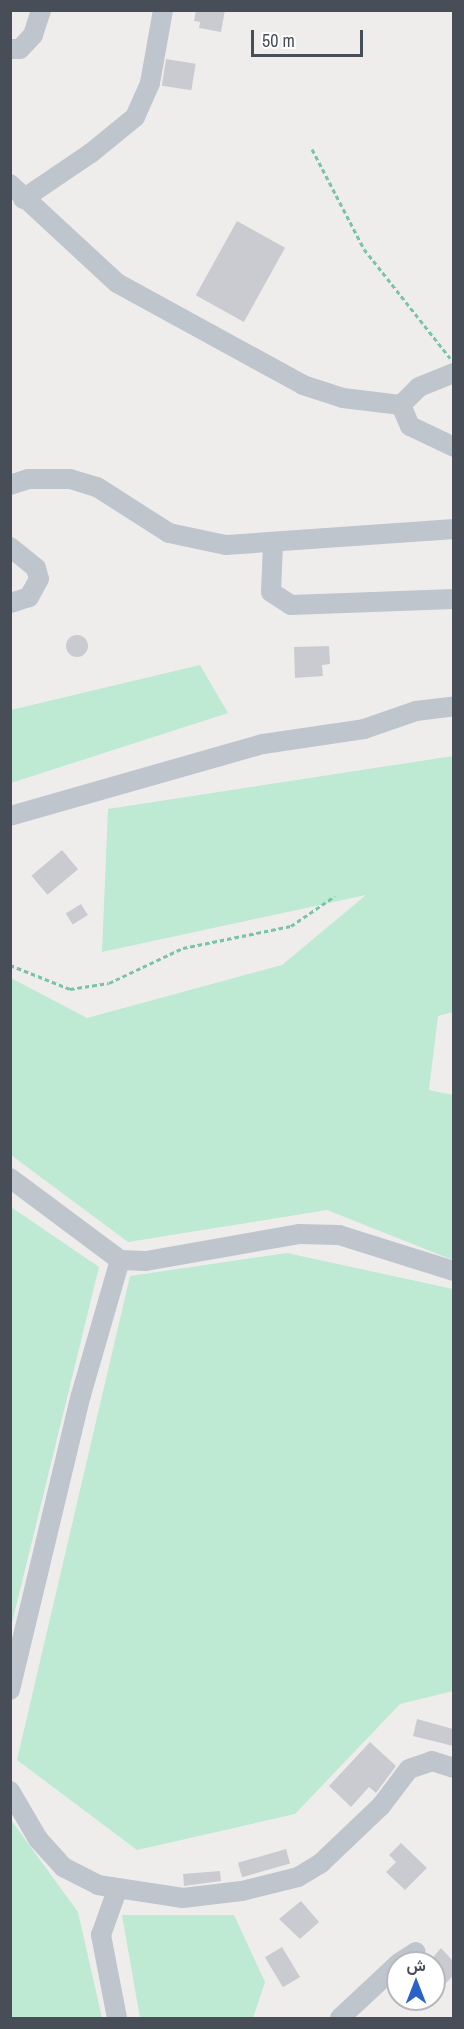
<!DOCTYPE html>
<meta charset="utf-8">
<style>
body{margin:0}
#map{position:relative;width:464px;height:2029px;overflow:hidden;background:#efedec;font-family:"Archivo Narrow",Vazirmatn,sans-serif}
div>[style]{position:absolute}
.green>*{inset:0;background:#bee9d3}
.building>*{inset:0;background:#cacbd1;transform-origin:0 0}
.round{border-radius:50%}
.path>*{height:3px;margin-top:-1.5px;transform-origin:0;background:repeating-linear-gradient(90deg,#7ac3a6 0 4.5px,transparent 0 7.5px)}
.minor>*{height:20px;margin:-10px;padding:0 10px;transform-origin:10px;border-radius:10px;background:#bfc5cd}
span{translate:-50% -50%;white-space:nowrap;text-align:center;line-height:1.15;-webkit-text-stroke:4.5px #fff;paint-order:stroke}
.frame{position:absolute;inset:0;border:12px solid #474e58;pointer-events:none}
.north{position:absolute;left:386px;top:1951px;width:60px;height:60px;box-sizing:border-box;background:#fff;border:2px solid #b5b8bc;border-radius:50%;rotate:0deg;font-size:16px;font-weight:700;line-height:24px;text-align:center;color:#474e58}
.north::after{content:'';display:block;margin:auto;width:21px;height:27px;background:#2b61ca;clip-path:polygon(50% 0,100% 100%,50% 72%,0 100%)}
.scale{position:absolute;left:251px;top:30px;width:112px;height:27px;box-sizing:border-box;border:3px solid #474e58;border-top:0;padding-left:8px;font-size:18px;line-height:21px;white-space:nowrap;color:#474e58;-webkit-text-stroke:4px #fff;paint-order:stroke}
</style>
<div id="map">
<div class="green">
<i style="clip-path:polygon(200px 665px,228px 713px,11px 783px,11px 710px)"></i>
<i style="clip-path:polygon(453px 756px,453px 1012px,438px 1016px,429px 1090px,453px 1095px,453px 1260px,327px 1210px,128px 1242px,11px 1155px,11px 978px,87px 1018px,282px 965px,366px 895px,102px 952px,108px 809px)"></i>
<i style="clip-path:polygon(11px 1207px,99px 1267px,11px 1627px)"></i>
<i style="clip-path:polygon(287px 1253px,453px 1289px,453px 1691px,400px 1704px,295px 1814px,137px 1850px,17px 1760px,130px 1276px)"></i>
<i style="clip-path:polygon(11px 1820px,78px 1912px,102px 2018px,11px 2018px)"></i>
<i style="clip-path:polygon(122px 1915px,234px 1915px,265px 1982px,253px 2018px,140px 2018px)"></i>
</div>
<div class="building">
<i style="clip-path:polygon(196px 10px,225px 10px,221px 32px,199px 28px,200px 22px,194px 21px)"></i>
<i style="left:166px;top:59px;width:30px;height:27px;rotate:9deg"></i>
<i style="left:237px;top:221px;width:55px;height:85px;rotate:29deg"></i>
<i class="round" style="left:66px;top:635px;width:22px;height:22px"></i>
<i style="clip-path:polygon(329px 646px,330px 664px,322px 665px,323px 676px,295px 678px,294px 647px)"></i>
<i style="left:62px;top:850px;width:25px;height:40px;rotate:50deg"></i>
<i style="left:81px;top:904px;width:13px;height:18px;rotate:58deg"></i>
<i style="clip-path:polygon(417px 1719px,453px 1729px,453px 1746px,413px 1736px)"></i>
<i style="clip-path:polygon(370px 1742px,396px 1766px,376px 1793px,369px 1787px,351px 1807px,329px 1786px)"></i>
<i style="clip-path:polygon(401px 1843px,427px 1868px,405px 1890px,386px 1872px,396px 1862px,389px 1855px)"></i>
<i style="left:286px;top:1849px;width:15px;height:50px;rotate:74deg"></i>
<i style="clip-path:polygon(220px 1871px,221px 1881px,184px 1886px,183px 1874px)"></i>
<i style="clip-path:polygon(301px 1901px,319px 1922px,300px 1939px,279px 1919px)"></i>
<i style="left:282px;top:1947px;width:35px;height:20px;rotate:59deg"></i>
<i style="clip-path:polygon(441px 1948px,453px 1961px,453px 1976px,434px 1995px,434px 1956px)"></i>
</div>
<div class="path">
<i style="left:312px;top:149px;width:113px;rotate:62.5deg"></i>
<i style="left:364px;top:249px;width:139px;rotate:51.7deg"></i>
<i style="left:10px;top:965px;width:65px;rotate:21.8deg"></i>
<i style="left:70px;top:989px;width:39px;rotate:-9deg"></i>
<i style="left:109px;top:983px;width:82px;rotate:-25.3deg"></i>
<i style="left:183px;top:948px;width:110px;rotate:-11.5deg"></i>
<i style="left:291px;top:926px;width:53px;rotate:-34.3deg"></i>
</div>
<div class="minor">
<i style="left:10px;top:49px;width:10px"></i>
<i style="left:20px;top:49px;width:19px;rotate:-47deg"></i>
<i style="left:33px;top:35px;width:26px;rotate:-72deg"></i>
<i style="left:10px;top:184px;width:146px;rotate:42.8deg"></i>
<i style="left:117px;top:283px;width:212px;rotate:28.7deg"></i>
<i style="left:303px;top:385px;width:42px;rotate:18deg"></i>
<i style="left:343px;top:398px;width:58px;rotate:6.9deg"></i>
<i style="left:401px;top:405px;width:23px;rotate:67deg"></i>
<i style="left:410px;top:426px;width:49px;rotate:25.5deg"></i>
<i style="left:23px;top:199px;width:82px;rotate:-34.1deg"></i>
<i style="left:91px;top:153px;width:57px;rotate:-39.3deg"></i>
<i style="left:135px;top:117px;width:37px;rotate:-66deg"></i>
<i style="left:150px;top:83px;width:74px;rotate:-79.9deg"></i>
<i style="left:401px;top:405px;width:25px;rotate:-45deg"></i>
<i style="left:419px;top:387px;width:38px;rotate:-22deg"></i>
<i style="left:10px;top:485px;width:19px;rotate:-18deg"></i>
<i style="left:28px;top:479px;width:42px"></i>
<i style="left:70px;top:479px;width:28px;rotate:17deg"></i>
<i style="left:97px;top:487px;width:85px;rotate:32.6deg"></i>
<i style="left:169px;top:533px;width:58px;rotate:11.9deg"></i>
<i style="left:226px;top:545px;width:229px;rotate:-4deg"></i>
<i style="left:273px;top:543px;width:49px;rotate:92.3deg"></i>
<i style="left:271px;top:592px;width:24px;rotate:33deg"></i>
<i style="left:291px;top:605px;width:163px;rotate:-2.1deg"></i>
<i style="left:10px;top:547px;width:33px;rotate:39deg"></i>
<i style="left:36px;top:568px;width:11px;rotate:75deg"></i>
<i style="left:39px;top:579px;width:21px;rotate:119deg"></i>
<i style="left:29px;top:597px;width:20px;rotate:162deg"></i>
<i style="left:10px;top:816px;width:263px;rotate:-15.9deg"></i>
<i style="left:263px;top:744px;width:102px;rotate:-8.4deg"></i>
<i style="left:364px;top:729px;width:55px;rotate:-19.1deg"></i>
<i style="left:416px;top:711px;width:38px;rotate:-7deg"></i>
<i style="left:10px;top:1178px;width:137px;rotate:36.7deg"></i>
<i style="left:120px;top:1260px;width:26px;rotate:2deg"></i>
<i style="left:146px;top:1261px;width:155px;rotate:-10deg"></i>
<i style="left:299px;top:1234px;width:40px;rotate:1.4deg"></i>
<i style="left:339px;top:1235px;width:121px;rotate:17.4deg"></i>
<i style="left:10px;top:1690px;width:303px;rotate:-76.5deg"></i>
<i style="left:81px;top:1395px;width:141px;rotate:-73.9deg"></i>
<i style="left:10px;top:1791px;width:56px;rotate:59.7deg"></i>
<i style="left:38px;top:1839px;width:38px;rotate:48deg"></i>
<i style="left:63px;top:1867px;width:39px;rotate:27deg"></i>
<i style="left:98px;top:1885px;width:86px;rotate:8.7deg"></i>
<i style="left:183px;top:1898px;width:59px;rotate:-6.8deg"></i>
<i style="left:242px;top:1891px;width:58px;rotate:-14deg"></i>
<i style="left:298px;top:1877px;width:26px;rotate:-31deg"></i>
<i style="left:320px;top:1864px;width:84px;rotate:-43.6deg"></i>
<i style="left:381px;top:1806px;width:46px;rotate:-52.9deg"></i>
<i style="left:409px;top:1769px;width:24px;rotate:-19deg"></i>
<i style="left:432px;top:1761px;width:23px;rotate:18deg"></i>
<i style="left:399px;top:1963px;width:20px;rotate:-33deg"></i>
<i style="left:117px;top:2018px;width:85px;rotate:-100.9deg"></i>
<i style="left:101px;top:1935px;width:48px;rotate:-70.4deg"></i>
<i style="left:340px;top:2018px;width:79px;rotate:-43deg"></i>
</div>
<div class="frame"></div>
<div class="north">ش</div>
<div class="scale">50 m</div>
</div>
